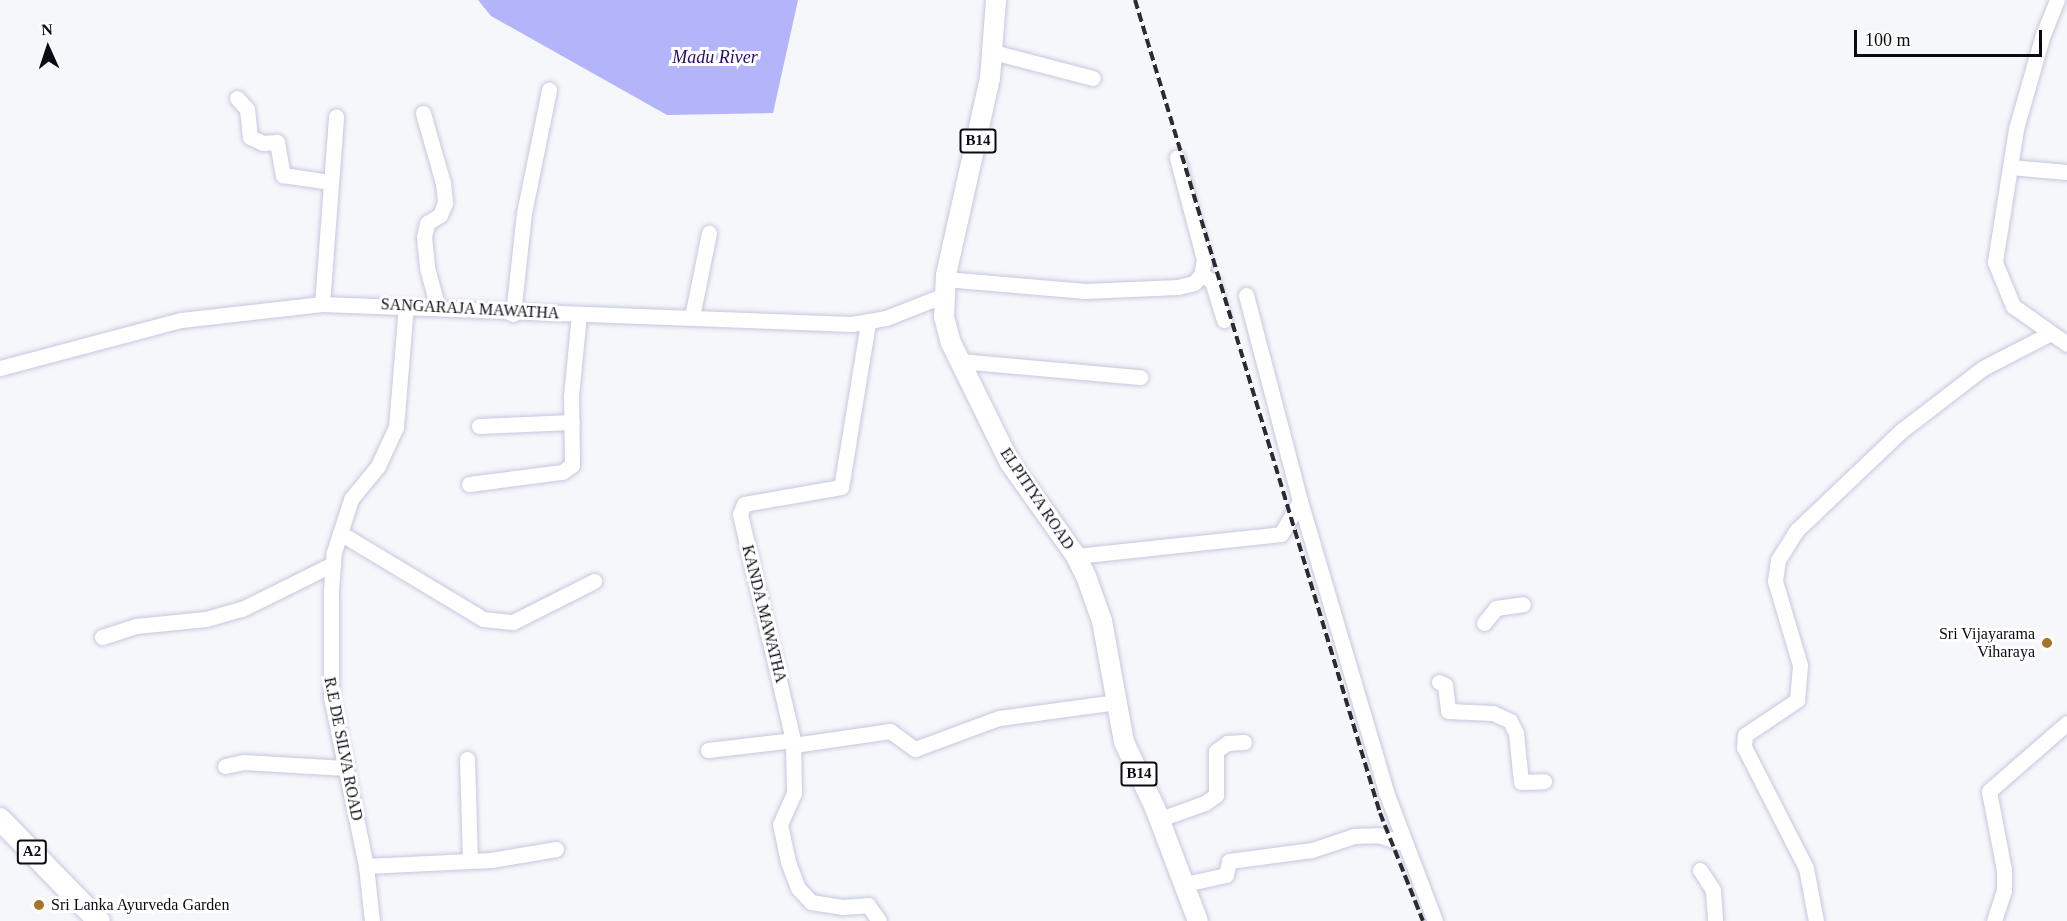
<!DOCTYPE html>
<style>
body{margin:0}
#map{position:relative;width:2067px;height:921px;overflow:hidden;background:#f6f7fb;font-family:Georgia,serif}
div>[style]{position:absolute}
.water>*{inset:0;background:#b3b4fa}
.roads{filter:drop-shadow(0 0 2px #c6c7de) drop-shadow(0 0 2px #c6c7de)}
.minor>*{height:15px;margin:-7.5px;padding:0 7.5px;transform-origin:7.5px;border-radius:7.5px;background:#fff}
.major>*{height:20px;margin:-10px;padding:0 10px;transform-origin:10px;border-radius:10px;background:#fff}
.highway>*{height:22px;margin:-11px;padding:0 11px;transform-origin:11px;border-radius:11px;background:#fff}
.rail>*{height:4px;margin-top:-2px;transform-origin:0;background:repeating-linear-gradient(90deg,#2b2c32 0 9px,transparent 0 13.5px)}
.dots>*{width:16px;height:16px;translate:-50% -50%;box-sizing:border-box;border:3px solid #fff;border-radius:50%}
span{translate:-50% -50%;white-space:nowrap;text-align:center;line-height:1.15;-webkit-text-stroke:6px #fff;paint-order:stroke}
.shield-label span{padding:2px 4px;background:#fff;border:2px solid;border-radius:4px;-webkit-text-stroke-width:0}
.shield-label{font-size:15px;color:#0a0b12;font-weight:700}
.street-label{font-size:16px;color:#0a0b12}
.poi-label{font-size:16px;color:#0a0b12}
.right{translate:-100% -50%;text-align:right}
.left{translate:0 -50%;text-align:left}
.water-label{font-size:18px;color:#270b70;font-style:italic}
.north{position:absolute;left:18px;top:18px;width:60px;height:60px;-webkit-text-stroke:4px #fff;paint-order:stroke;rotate:357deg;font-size:16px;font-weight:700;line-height:24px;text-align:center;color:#0a0b12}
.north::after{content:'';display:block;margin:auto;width:21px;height:27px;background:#0a0b12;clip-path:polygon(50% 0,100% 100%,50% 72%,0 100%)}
.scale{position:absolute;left:1854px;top:30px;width:188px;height:27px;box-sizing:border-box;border:3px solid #0a0b12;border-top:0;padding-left:8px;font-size:18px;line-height:21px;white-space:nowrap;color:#0a0b12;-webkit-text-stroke:4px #fff;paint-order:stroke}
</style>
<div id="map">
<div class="water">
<i style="clip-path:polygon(478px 0,798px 0,773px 113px,667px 115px,491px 16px)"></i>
</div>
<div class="roads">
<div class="minor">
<i style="left:2057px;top:0;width:37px;rotate:112deg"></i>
<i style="left:2043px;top:34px;width:99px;rotate:105.9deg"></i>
<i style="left:2016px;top:129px;width:135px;rotate:99deg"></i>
<i style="left:1995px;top:262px;width:48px;rotate:67.8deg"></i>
<i style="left:2013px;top:306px;width:66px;rotate:35.1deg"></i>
<i style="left:993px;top:52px;width:103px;rotate:14.6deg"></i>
<i style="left:237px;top:98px;width:15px;rotate:48deg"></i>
<i style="left:247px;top:109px;width:28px;rotate:84deg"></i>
<i style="left:250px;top:137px;width:14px;rotate:25deg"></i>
<i style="left:263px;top:143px;width:14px;rotate:-4deg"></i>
<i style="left:277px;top:142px;width:34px;rotate:80deg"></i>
<i style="left:283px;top:175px;width:48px;rotate:8.5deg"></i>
<i style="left:423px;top:113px;width:73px;rotate:74.1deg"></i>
<i style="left:443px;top:183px;width:20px;rotate:84deg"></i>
<i style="left:445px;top:203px;width:13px;rotate:113deg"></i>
<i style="left:440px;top:215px;width:15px;rotate:148deg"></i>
<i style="left:427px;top:223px;width:14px;rotate:102deg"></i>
<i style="left:424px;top:237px;width:31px;rotate:84deg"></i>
<i style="left:427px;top:268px;width:41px;rotate:74.6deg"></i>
<i style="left:2010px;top:167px;width:57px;rotate:5deg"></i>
<i style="left:1201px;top:275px;width:13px;rotate:29deg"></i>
<i style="left:1212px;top:281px;width:41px;rotate:72.9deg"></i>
<i style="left:945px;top:279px;width:141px;rotate:4.9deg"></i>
<i style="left:1085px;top:291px;width:93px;rotate:-2.5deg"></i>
<i style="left:1178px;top:287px;width:16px;rotate:-14deg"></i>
<i style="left:1194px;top:283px;width:11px;rotate:-49deg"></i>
<i style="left:1201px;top:275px;width:16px;rotate:-79deg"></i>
<i style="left:1204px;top:259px;width:105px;rotate:-105deg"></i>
<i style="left:1246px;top:295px;width:213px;rotate:75.3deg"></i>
<i style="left:1300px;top:501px;width:303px;rotate:73.5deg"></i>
<i style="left:1386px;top:792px;width:138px;rotate:69.2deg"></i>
<i style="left:322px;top:304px;width:188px;rotate:-85.7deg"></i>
<i style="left:513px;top:314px;width:102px;rotate:-83.8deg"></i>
<i style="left:524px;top:213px;width:126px;rotate:-78.5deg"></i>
<i style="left:692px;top:317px;width:86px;rotate:-78.6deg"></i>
<i style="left:868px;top:323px;width:166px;rotate:99.3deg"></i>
<i style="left:841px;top:487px;width:98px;rotate:170.1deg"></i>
<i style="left:744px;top:504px;width:11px;rotate:112deg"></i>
<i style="left:740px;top:514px;width:232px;rotate:76.8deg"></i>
<i style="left:793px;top:740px;width:53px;rotate:88.9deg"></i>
<i style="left:794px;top:793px;width:34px;rotate:114deg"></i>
<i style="left:780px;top:824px;width:39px;rotate:78deg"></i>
<i style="left:788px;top:862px;width:28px;rotate:69deg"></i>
<i style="left:798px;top:888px;width:19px;rotate:47deg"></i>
<i style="left:811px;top:902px;width:31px;rotate:9deg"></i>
<i style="left:842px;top:907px;width:26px;rotate:-4deg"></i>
<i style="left:868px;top:905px;width:19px;rotate:55deg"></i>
<i style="left:959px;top:361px;width:182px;rotate:5.1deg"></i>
<i style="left:0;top:368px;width:187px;rotate:-14.9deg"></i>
<i style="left:181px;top:320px;width:142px;rotate:-6.5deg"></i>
<i style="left:322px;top:304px;width:530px;rotate:2.16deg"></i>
<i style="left:852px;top:324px;width:35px;rotate:-10deg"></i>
<i style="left:886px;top:318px;width:60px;rotate:-21.4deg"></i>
<i style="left:479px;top:426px;width:93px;rotate:-2.5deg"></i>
<i style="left:469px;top:484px;width:94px;rotate:-7.4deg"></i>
<i style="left:562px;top:472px;width:12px;rotate:-35deg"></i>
<i style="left:572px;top:465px;width:69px;rotate:-90.8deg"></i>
<i style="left:571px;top:396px;width:82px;rotate:-84.4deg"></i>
<i style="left:340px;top:533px;width:167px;rotate:31deg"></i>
<i style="left:483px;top:619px;width:30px;rotate:6deg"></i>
<i style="left:513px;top:622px;width:91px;rotate:-26.8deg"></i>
<i style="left:1076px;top:556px;width:206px;rotate:-6.1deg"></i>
<i style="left:1281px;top:534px;width:38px;rotate:-60deg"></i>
<i style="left:1484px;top:623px;width:19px;rotate:-51deg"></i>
<i style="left:1496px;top:608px;width:27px;rotate:-8deg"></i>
<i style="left:102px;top:637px;width:36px;rotate:-18deg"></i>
<i style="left:136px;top:626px;width:70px;rotate:-5.7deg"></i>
<i style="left:206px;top:619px;width:37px;rotate:-16deg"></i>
<i style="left:242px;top:609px;width:102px;rotate:-26.3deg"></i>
<i style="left:1439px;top:682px;width:7px;rotate:27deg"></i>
<i style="left:1445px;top:685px;width:26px;rotate:83deg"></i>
<i style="left:1448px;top:711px;width:45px;rotate:2.5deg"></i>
<i style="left:1493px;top:713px;width:19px;rotate:25deg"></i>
<i style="left:1510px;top:721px;width:13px;rotate:63deg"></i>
<i style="left:1516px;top:733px;width:49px;rotate:84.2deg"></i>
<i style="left:1521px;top:782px;width:23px;rotate:-2deg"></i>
<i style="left:794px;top:745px;width:97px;rotate:-8.3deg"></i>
<i style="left:890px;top:731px;width:31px;rotate:36deg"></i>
<i style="left:915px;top:749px;width:90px;rotate:-20.3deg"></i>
<i style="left:999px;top:718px;width:119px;rotate:-7.7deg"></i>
<i style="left:708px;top:750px;width:86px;rotate:-6.7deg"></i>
<i style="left:467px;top:759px;width:102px;rotate:88.3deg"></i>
<i style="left:225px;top:766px;width:19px;rotate:-12deg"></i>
<i style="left:244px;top:762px;width:101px;rotate:3.4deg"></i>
<i style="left:1160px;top:819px;width:48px;rotate:-19.6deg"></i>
<i style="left:1205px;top:803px;width:14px;rotate:-36deg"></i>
<i style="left:1216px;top:795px;width:44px;rotate:-90deg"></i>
<i style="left:1216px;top:751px;width:14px;rotate:-36deg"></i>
<i style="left:1227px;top:743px;width:17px;rotate:-3deg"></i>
<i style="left:366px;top:866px;width:125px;rotate:-2.7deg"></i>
<i style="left:491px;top:860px;width:66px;rotate:-9.6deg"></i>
<i style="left:1700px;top:870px;width:24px;rotate:57deg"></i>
<i style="left:1713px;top:890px;width:31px;rotate:86deg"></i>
<i style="left:1185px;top:884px;width:42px;rotate:-12.4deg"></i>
<i style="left:1226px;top:875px;width:14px;rotate:-78deg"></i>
<i style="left:1229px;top:861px;width:84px;rotate:-7.5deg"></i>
<i style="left:1312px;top:850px;width:44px;rotate:-18.4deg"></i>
<i style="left:1354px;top:836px;width:24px;rotate:-2deg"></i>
<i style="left:1378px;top:835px;width:29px;rotate:18deg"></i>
<i style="left:372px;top:921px;width:55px;rotate:-96.2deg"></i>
<i style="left:366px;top:866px;width:173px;rotate:-101.7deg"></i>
<i style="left:331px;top:697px;width:106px;rotate:-90deg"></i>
<i style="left:331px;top:591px;width:39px;rotate:-86deg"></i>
<i style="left:334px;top:552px;width:56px;rotate:-72.2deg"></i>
<i style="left:351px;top:499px;width:43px;rotate:-50.7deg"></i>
<i style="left:378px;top:466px;width:43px;rotate:-65.2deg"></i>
<i style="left:396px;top:427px;width:121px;rotate:-85.3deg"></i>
<i style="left:1816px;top:921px;width:54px;rotate:-100.7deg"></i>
<i style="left:1806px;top:868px;width:136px;rotate:-117.1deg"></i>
<i style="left:1744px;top:747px;width:12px;rotate:-85deg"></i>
<i style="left:1745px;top:735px;width:63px;rotate:-33.9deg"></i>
<i style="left:1797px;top:700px;width:35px;rotate:-85deg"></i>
<i style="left:1800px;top:665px;width:88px;rotate:-106.6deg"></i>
<i style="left:1775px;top:581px;width:21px;rotate:-82deg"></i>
<i style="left:1778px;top:560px;width:36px;rotate:-58deg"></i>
<i style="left:1797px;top:530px;width:144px;rotate:-43.6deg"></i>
<i style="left:1901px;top:431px;width:103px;rotate:-37.5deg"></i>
<i style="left:1983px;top:368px;width:74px;rotate:-27.3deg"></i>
<i style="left:1994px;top:921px;width:32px;rotate:-72deg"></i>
<i style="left:2004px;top:891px;width:21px;rotate:-90deg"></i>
<i style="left:2004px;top:870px;width:80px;rotate:-100.8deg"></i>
<i style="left:1989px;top:791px;width:103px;rotate:-41.1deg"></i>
</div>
<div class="major">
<i style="left:996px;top:0;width:78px;rotate:94.4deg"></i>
<i style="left:990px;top:78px;width:202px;rotate:102.6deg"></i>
<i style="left:946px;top:275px;width:42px;rotate:92.7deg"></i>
<i style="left:944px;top:317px;width:27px;rotate:75deg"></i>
<i style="left:951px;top:343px;width:134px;rotate:63.8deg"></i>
<i style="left:1010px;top:463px;width:114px;rotate:54.6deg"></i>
<i style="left:1076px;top:556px;width:25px;rotate:64deg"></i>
<i style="left:1087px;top:579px;width:45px;rotate:70.3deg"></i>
<i style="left:1102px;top:621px;width:123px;rotate:79.7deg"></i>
<i style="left:1124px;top:742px;width:73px;rotate:64.8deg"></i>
<i style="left:1155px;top:808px;width:121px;rotate:69.2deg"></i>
</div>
<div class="highway">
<i style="left:0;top:819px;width:142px;rotate:45.9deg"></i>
</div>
</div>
<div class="rail">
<i style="left:1135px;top:0;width:849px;rotate:73.23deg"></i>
<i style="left:1380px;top:813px;width:116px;rotate:68.3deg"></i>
</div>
<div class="dots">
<i style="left:2047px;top:643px;background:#a6752b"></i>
<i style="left:39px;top:905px;background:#a6752b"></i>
</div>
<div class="shield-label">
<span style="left:978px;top:141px">B14</span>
<span style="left:1139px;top:774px">B14</span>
<span style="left:32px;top:852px">A2</span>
</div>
<div class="street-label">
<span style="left:470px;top:309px;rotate:3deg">SANGARAJA MAWATHA</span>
<span style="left:1037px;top:499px;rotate:56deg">ELPITIYA ROAD</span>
<span style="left:764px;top:614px;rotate:76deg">KANDA MAWATHA</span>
<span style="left:343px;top:749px;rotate:79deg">R.E DE SILVA ROAD</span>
</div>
<div class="poi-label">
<span class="right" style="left:2035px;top:643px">Sri Vijayarama<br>Viharaya</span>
<span class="left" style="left:51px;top:905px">Sri Lanka Ayurveda Garden</span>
</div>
<div class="water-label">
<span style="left:715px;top:57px">Madu River</span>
</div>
<div class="north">N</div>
<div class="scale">100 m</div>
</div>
